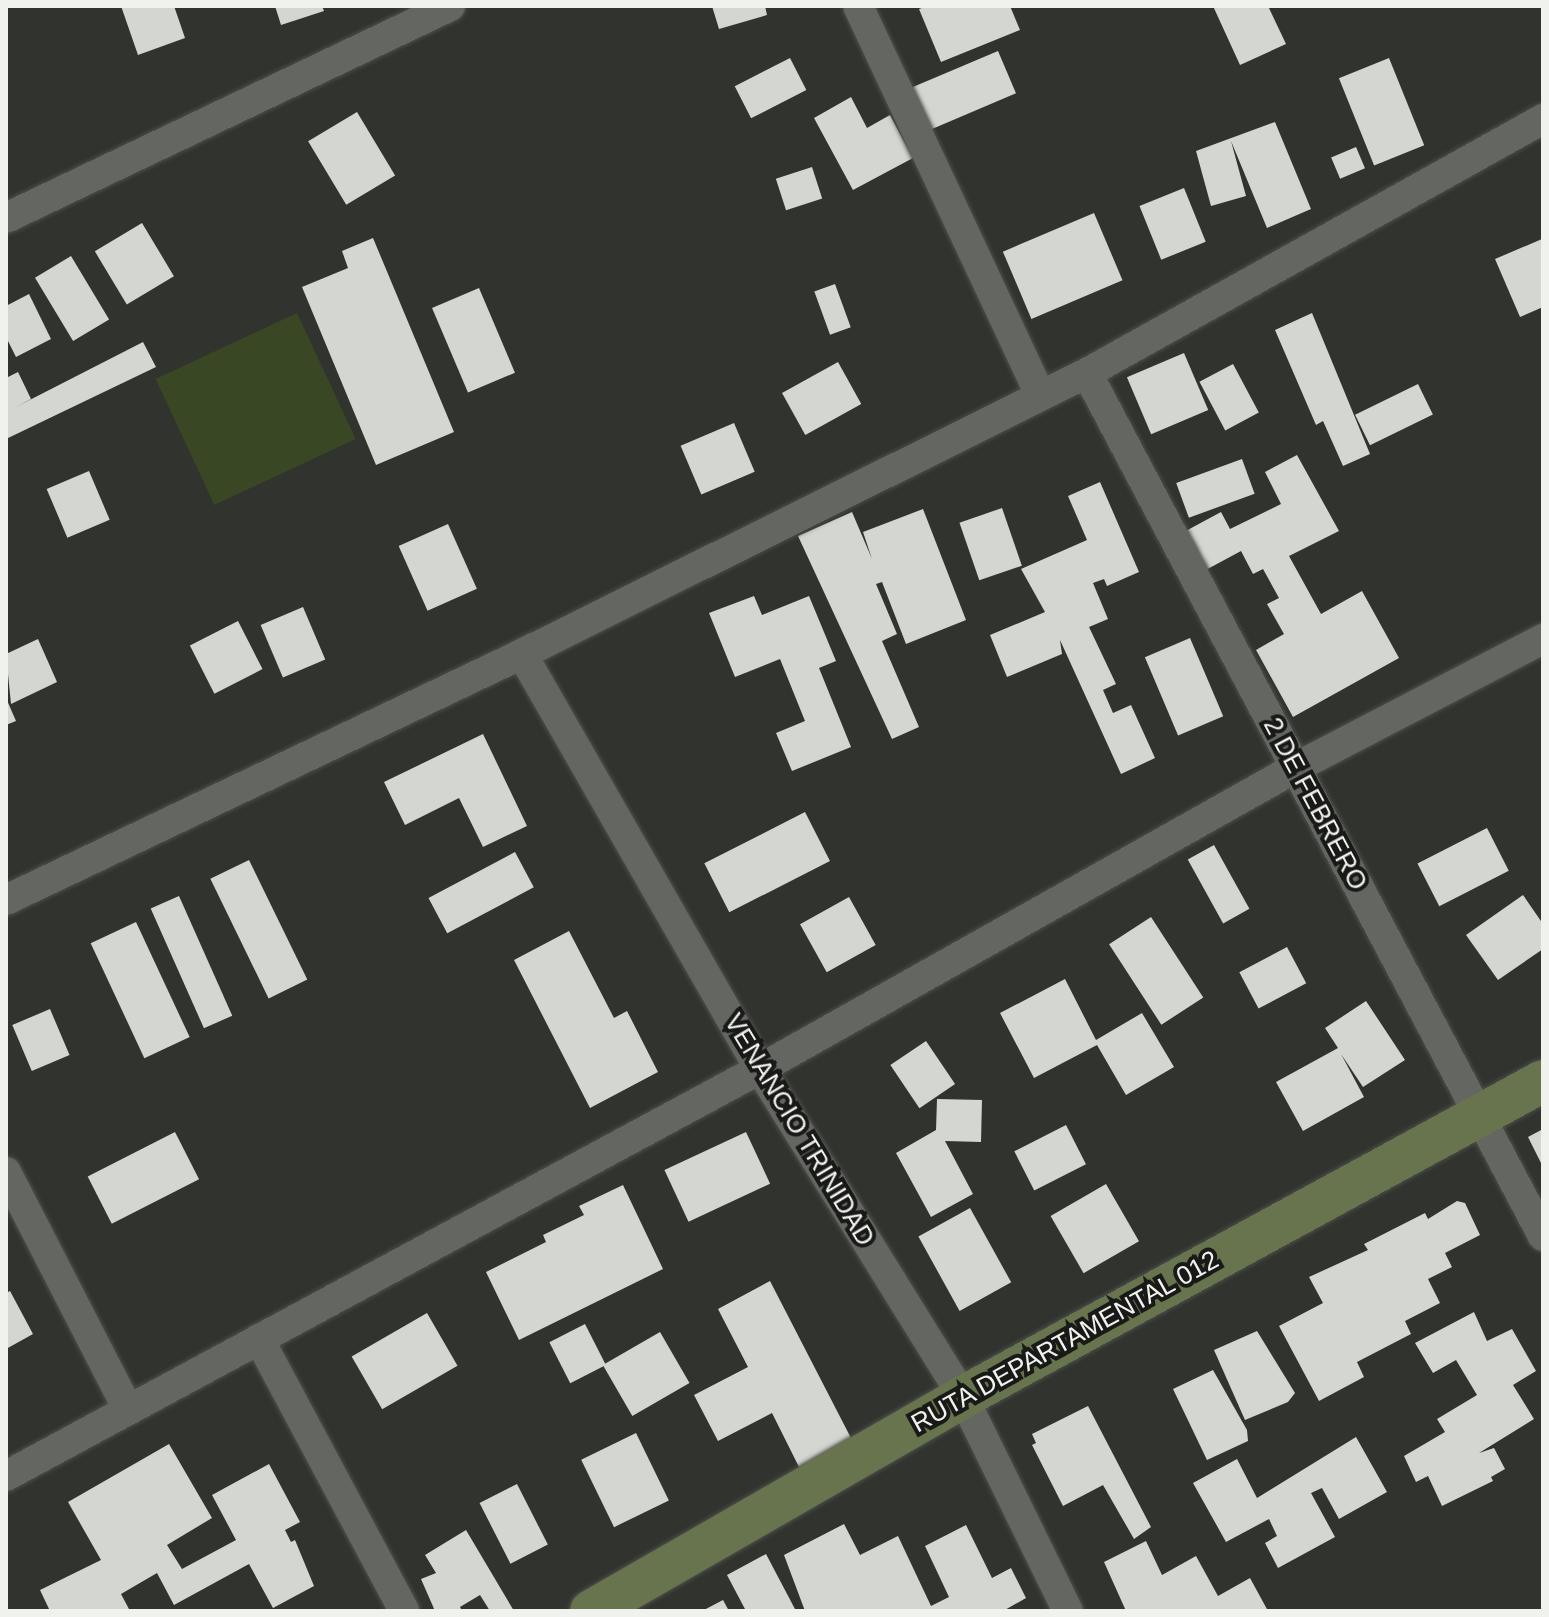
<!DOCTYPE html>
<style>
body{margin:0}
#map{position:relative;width:1549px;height:1617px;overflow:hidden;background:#31332e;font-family:Helvetica,sans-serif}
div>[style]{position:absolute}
.green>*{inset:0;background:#394725;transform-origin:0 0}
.building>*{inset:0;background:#d4d7d1;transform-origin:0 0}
.roads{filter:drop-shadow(0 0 2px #4d4f4a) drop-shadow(0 0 2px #4d4f4a)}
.minor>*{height:30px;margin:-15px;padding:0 15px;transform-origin:15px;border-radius:15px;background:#646761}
.secondary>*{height:42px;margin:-21px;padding:0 21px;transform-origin:21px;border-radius:21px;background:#67744e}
span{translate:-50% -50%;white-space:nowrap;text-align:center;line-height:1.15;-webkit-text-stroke:8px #191a18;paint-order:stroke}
.street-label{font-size:26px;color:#f0f2ee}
.frame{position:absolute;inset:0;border:8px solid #f0f2ee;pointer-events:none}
</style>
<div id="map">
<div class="green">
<i style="left:297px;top:313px;width:139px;height:156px;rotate:65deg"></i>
</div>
<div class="building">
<i style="clip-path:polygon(121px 6px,174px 6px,185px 38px,138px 55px)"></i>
<i style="clip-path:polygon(275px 6px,322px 6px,324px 11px,281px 25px)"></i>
<i style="clip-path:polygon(712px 6px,765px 6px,767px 15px,719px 29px)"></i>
<i style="clip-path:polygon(928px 6px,1010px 6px,1020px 30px,941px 62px,919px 9px)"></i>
<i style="clip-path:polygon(1213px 6px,1268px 6px,1286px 44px,1240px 65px)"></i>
<i style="left:998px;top:51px;width:46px;height:95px;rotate:67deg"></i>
<i style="left:790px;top:58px;width:36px;height:62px;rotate:63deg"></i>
<i style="left:1389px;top:58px;width:94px;height:54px;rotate:68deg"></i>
<i style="clip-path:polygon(851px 97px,867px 128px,890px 115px,913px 158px,853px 190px,814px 118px)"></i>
<i style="left:357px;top:112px;width:74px;height:57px;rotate:59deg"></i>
<i style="clip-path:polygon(1275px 122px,1311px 209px,1267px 228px,1231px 141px,1246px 196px,1211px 206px,1196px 151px)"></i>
<i style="left:1356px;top:147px;width:23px;height:27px;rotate:67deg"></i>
<i style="left:812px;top:167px;width:33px;height:38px;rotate:72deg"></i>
<i style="left:1184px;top:188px;width:58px;height:48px;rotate:68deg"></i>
<i style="left:1094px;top:213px;width:73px;height:99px;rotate:67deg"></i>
<i style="left:142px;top:223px;width:62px;height:55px;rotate:59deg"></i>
<i style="clip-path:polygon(373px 238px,454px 432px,376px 465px,302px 287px,348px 268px,342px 251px)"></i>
<i style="clip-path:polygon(1542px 239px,1543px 307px,1520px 317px,1495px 259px)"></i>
<i style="left:71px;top:256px;width:74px;height:42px;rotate:59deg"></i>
<i style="left:835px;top:284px;width:46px;height:22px;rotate:70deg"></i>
<i style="left:479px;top:288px;width:92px;height:51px;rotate:67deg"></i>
<i style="clip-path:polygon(29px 294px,51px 339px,16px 357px,6px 337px,6px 306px)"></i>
<i style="clip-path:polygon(1312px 313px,1370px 454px,1343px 466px,1323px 421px,1316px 425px,1275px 330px)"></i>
<i style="clip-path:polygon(143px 342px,156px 367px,6px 439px,6px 378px,18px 372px,31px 399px,14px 408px)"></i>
<i style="left:1184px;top:353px;width:62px;height:62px;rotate:67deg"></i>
<i style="left:838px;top:362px;width:48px;height:64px;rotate:61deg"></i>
<i style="left:1233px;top:364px;width:55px;height:38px;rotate:62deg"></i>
<i style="left:1418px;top:384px;width:34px;height:70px;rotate:64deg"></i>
<i style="left:734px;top:423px;width:53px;height:58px;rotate:67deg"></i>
<i style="clip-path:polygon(1297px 455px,1339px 531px,1289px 556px,1321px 614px,1362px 591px,1399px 658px,1293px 717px,1256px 650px,1284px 634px,1267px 604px,1279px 598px,1263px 569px,1253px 574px,1241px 551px,1202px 572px,1182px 533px,1221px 512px,1230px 529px,1281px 504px,1265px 472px)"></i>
<i style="left:1242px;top:459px;width:37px;height:70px;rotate:70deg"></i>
<i style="left:89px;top:471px;width:53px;height:46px;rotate:67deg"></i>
<i style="clip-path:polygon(1100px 482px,1139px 572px,1107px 586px,1104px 579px,1093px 583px,1108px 619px,1089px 627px,1116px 684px,1103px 690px,1113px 713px,1131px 705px,1155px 758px,1121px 774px,1060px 640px,1062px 654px,1007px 677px,990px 635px,1045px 612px,1021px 569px,1087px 540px,1068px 496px)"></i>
<i style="left:1002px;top:508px;width:61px;height:45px;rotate:71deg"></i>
<i style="clip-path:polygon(923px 509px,966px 620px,906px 644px,882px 582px,876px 584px,897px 634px,882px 641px,919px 727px,892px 739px,798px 536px,852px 512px,872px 559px,863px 532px)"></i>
<i style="left:448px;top:524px;width:71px;height:54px;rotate:66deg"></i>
<i style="clip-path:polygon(754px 596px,762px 615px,809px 596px,836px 661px,819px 668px,851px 747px,792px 771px,776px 733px,805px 721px,780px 659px,735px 677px,709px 613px)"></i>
<i style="left:303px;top:607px;width:57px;height:46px;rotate:67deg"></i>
<i style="left:238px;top:621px;width:54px;height:54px;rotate:63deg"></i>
<i style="left:1190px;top:638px;width:85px;height:49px;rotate:67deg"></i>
<i style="clip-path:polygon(38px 639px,57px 682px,11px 704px,6px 654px)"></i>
<i style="clip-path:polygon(6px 698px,16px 721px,6px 725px)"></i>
<i style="clip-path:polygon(483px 734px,527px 826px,483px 847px,459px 798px,405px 825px,384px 782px)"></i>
<i style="left:805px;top:812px;width:55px;height:113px;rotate:63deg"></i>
<i style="left:1487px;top:828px;width:48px;height:78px;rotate:63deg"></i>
<i style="left:1214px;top:845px;width:73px;height:30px;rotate:61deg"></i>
<i style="left:515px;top:852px;width:40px;height:98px;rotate:62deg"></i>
<i style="left:249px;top:860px;width:133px;height:43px;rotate:64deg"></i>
<i style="clip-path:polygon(1523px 895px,1543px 924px,1543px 949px,1498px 980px,1466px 935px)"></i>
<i style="left:179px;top:896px;width:131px;height:31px;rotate:66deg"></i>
<i style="left:849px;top:897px;width:55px;height:56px;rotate:61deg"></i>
<i style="left:1151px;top:917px;width:96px;height:50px;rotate:57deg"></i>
<i style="left:136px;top:922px;width:127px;height:50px;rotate:65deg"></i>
<i style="clip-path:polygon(569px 931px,614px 1018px,627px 1011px,658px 1072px,590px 1108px,514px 960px)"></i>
<i style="left:1287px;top:947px;width:41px;height:54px;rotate:62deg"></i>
<i style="clip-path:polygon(1065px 979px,1096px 1040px,1142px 1013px,1174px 1067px,1126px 1095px,1097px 1045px,1034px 1078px,1000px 1013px)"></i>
<i style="clip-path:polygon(1366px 1001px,1405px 1060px,1363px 1087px,1341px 1054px,1364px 1097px,1303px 1131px,1276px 1082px,1338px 1048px,1325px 1028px)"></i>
<i style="left:50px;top:1009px;width:50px;height:41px;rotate:67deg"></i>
<i style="left:926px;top:1041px;width:52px;height:43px;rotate:56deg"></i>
<i style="clip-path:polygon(937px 1099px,982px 1100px,981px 1142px,945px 1141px,973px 1194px,931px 1217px,896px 1153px,936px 1130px)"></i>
<i style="left:1066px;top:1125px;width:44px;height:58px;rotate:63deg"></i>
<i style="clip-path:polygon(1543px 1129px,1543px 1167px,1528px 1137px)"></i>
<i style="left:175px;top:1132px;width:53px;height:98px;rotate:63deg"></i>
<i style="left:746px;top:1132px;width:57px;height:90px;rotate:65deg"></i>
<i style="left:1106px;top:1184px;width:66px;height:64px;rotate:60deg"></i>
<i style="clip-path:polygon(623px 1185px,663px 1269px,519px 1340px,486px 1272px,546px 1242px,543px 1235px,584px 1215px,579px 1206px)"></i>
<i style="clip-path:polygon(1457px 1201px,1465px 1203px,1480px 1235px,1445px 1253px,1452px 1267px,1428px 1279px,1440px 1303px,1405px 1321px,1411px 1334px,1357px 1362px,1364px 1377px,1319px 1401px,1279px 1326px,1323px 1303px,1309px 1277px,1368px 1250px,1364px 1244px,1425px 1213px,1428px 1219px)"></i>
<i style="left:970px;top:1208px;width:85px;height:59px;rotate:61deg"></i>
<i style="clip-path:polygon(770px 1281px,852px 1440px,799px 1467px,772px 1413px,718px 1441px,694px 1395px,748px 1367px,718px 1309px)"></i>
<i style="clip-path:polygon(10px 1291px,33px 1334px,6px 1349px,6px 1293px)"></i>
<i style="clip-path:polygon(1474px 1312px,1487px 1341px,1512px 1329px,1536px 1371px,1513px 1385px,1534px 1419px,1479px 1453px,1494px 1448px,1505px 1469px,1491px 1477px,1493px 1481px,1442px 1506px,1428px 1476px,1416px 1482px,1404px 1456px,1445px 1432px,1437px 1419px,1477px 1395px,1456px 1360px,1433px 1373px,1415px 1343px)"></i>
<i style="left:427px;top:1313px;width:61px;height:87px;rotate:60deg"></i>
<i style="left:585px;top:1324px;width:46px;height:40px;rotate:63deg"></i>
<i style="clip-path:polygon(1257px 1331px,1295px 1393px,1288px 1402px,1245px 1420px,1214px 1350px)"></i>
<i style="left:660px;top:1332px;width:59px;height:66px;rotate:60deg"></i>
<i style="clip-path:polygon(1213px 1370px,1247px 1430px,1248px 1441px,1207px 1460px,1173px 1389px)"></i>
<i style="clip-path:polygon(1088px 1406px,1151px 1527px,1134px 1539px,1103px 1485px,1063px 1506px,1032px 1445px,1036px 1443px,1032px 1434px)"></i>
<i style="left:636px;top:1433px;width:75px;height:61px;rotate:64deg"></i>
<i style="clip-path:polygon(1356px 1437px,1387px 1492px,1339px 1519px,1322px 1488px,1311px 1493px,1335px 1537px,1278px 1568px,1265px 1543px,1277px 1536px,1269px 1519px,1226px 1542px,1193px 1483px,1237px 1459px,1257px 1498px)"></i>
<i style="clip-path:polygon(169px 1444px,212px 1518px,167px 1545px,182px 1569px,236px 1540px,212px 1495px,269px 1464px,300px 1522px,285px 1530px,291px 1542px,295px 1540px,314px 1586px,273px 1608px,249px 1564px,174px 1605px,157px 1573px,121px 1594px,130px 1611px,50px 1611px,40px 1590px,101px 1560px,68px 1502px)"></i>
<i style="left:517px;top:1484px;width:68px;height:42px;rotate:63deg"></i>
<i style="clip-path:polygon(844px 1524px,860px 1555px,898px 1536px,931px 1606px,949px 1597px,925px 1546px,966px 1525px,992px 1578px,1011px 1568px,1026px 1598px,1003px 1611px,805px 1611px,784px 1555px)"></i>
<i style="clip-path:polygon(466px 1530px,514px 1611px,490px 1611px,480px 1595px,460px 1607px,462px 1611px,435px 1611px,421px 1579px,436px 1573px,425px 1555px)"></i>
<i style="clip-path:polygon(1146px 1541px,1162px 1575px,1196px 1556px,1218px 1596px,1250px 1578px,1268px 1611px,1126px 1611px,1104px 1562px)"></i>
<i style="clip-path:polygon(766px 1554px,796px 1611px,746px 1611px,727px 1575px)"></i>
<i style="clip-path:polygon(723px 1600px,729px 1611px,702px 1611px)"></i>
</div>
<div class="roads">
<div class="minor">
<i style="left:858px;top:6px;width:427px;rotate:64.9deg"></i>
<i style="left:6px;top:218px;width:492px;rotate:-25.5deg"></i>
<i style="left:1087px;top:373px;width:976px;rotate:62.15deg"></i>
<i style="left:522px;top:654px;width:478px;rotate:60.2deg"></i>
<i style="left:760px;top:1069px;width:386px;rotate:58.2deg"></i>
<i style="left:963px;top:1397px;width:238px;rotate:63.9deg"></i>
<i style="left:6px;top:900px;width:572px;rotate:-25.49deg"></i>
<i style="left:522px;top:654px;width:631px;rotate:-26.44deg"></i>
<i style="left:1087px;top:373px;width:522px;rotate:-29.12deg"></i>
<i style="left:6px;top:1172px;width:264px;rotate:62.8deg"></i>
<i style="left:259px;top:1339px;width:308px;rotate:61.9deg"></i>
<i style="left:6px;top:1476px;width:857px;rotate:-28.36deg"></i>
<i style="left:760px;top:1069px;width:614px;rotate:-29.36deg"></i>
<i style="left:1295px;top:768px;width:280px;rotate:-27.5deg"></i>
</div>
<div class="secondary">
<i style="left:591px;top:1611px;width:429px;rotate:-29.9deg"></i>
<i style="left:963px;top:1397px;width:660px;rotate:-28.58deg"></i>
</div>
</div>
<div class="street-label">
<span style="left:1315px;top:804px;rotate:62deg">2 DE FEBRERO</span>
<span style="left:799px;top:1130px;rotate:59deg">VENANCIO TRINIDAD</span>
<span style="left:1065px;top:1342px;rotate:-29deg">RUTA DEPARTAMENTAL 012</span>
</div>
<div class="frame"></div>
</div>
